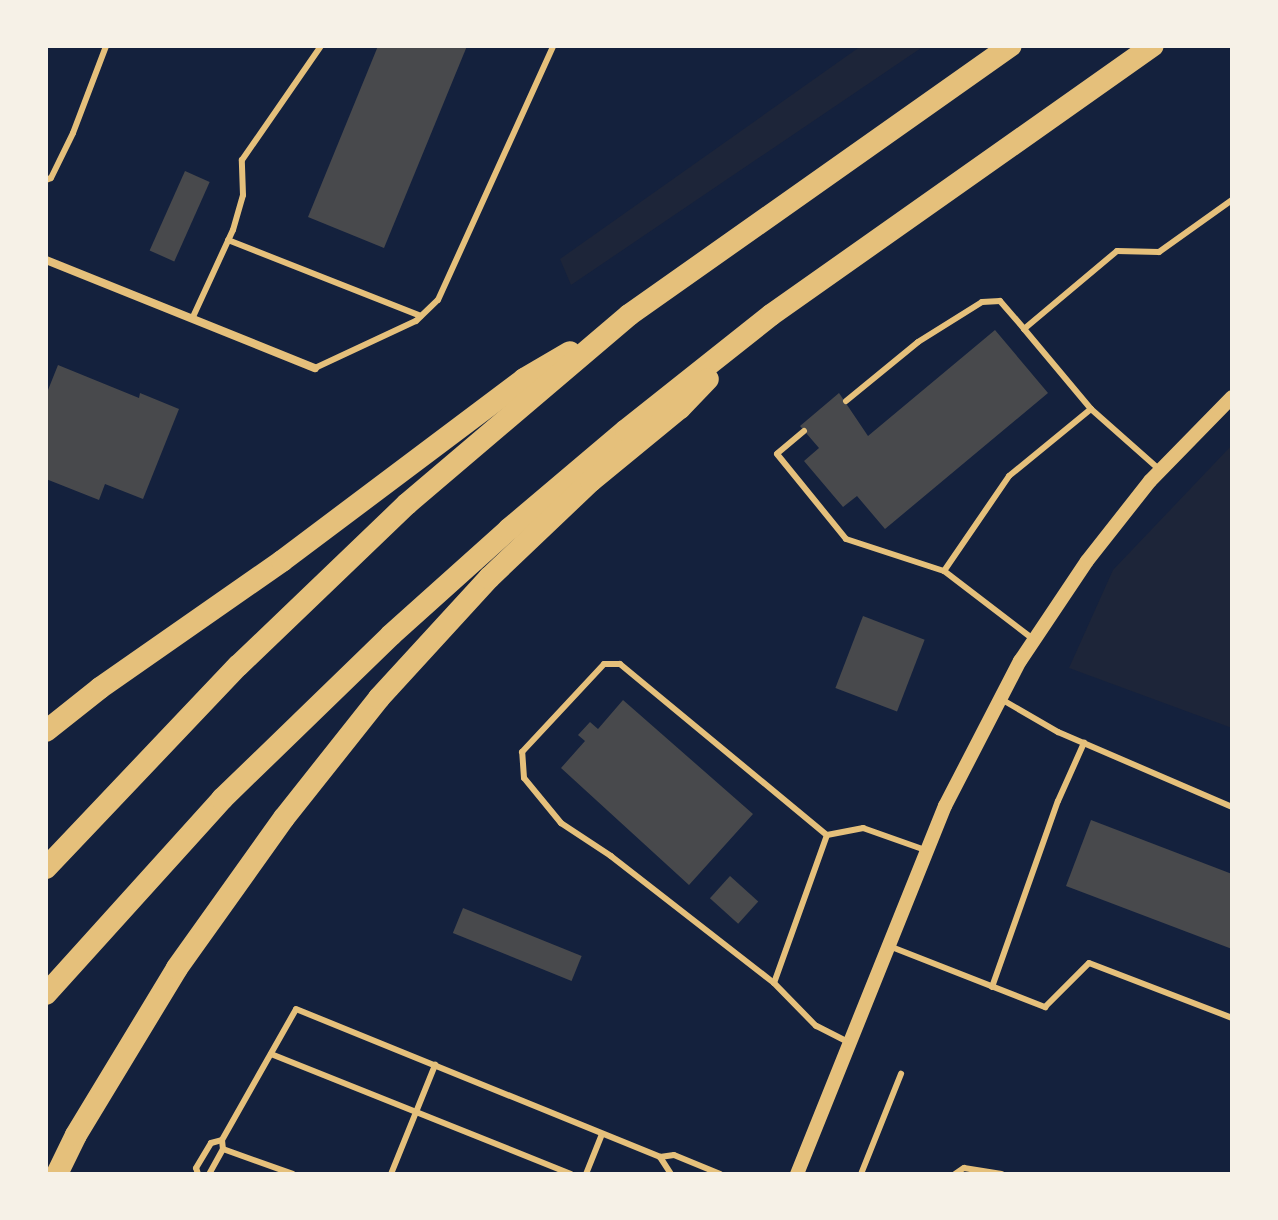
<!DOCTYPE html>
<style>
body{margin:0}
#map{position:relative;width:1278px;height:1220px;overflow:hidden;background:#14213d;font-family:"Public Sans",sans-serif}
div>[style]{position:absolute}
.green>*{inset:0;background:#1d2539}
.building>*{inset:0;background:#48494c;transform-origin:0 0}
.service>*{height:6px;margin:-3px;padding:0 3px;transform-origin:3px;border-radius:3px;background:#e5c07b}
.minor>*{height:8px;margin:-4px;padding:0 4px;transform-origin:4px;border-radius:4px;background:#e5c07b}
.tertiary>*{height:14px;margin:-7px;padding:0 7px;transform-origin:7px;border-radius:7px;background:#e5c07b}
.motorway>*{height:22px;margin:-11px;padding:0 11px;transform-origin:11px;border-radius:11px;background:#e5c07b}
span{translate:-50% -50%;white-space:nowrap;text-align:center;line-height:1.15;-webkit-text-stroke:7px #f6f1e7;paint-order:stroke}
.frame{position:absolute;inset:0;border:48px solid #f6f1e7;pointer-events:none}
</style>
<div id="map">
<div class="green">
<i style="clip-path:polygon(861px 46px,924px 46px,571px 285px,560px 259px)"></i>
<i style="clip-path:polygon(1232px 445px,1232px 728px,1069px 668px,1113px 570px)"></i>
</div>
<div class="building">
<i style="clip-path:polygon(378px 46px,467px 46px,384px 248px,308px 217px)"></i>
<i style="left:185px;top:171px;width:27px;height:87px;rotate:24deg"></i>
<i style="clip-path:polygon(995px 330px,1048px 393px,885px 529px,857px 496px,843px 507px,804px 461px,819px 448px,800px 426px,839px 393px,868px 436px)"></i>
<i style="clip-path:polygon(58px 365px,139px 398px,140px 393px,179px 409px,143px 499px,105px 484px,99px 500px,46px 479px,46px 395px)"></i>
<i style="left:863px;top:616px;width:66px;height:77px;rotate:21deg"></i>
<i style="clip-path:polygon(623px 700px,753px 814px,689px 885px,561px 768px,585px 741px,578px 735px,590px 722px,598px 729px)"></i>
<i style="clip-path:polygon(1091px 820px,1232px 874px,1232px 949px,1066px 886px)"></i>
<i style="left:730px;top:876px;width:38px;height:30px;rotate:42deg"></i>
<i style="left:463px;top:908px;width:128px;height:27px;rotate:22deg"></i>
</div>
<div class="service">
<i style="left:46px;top:180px;width:5px;rotate:-22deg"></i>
<i style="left:51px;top:178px;width:50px;rotate:-63.9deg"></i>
<i style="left:73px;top:133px;width:93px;rotate:-69.2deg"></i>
<i style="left:228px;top:240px;width:207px;rotate:21.5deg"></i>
<i style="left:192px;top:319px;width:98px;rotate:-65.3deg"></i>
<i style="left:233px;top:230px;width:36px;rotate:-74deg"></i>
<i style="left:243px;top:195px;width:35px;rotate:-92deg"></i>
<i style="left:242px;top:160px;width:139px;rotate:-55.3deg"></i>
<i style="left:315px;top:368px;width:111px;rotate:-25deg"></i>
<i style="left:416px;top:321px;width:30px;rotate:-44deg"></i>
<i style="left:438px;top:300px;width:279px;rotate:-65.6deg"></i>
<i style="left:846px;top:401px;width:93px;rotate:-39.3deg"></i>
<i style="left:918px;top:342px;width:75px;rotate:-32deg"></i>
<i style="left:982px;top:302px;width:18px;rotate:-3deg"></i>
<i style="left:1000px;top:301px;width:37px;rotate:49deg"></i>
<i style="left:1091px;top:409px;width:104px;rotate:-129.9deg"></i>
<i style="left:1024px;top:329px;width:121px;rotate:-40deg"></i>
<i style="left:1117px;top:251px;width:42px;rotate:1.4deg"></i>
<i style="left:1159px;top:252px;width:90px;rotate:-35.5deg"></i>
<i style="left:804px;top:431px;width:35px;rotate:140deg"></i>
<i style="left:777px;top:454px;width:109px;rotate:50.9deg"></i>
<i style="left:846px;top:539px;width:103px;rotate:18.1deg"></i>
<i style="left:1033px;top:639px;width:112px;rotate:-142.6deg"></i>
<i style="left:944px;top:571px;width:115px;rotate:-55.6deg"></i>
<i style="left:1009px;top:476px;width:106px;rotate:-39.3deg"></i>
<i style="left:1091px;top:409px;width:92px;rotate:41.5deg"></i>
<i style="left:1001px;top:699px;width:66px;rotate:30.1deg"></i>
<i style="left:1058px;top:732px;width:189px;rotate:23.3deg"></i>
<i style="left:889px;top:946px;width:168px;rotate:21.4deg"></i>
<i style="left:1045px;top:1007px;width:62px;rotate:-45deg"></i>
<i style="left:1089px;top:963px;width:153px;rotate:21deg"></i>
<i style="left:774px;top:983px;width:157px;rotate:-70.3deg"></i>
<i style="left:992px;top:987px;width:197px;rotate:-70.5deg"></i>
<i style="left:1058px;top:801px;width:64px;rotate:-65.9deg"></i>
<i style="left:850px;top:1043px;width:38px;rotate:-153deg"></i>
<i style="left:816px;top:1026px;width:60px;rotate:-134.3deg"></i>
<i style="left:774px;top:983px;width:207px;rotate:-142.1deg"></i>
<i style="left:611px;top:856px;width:60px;rotate:-146.6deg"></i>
<i style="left:561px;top:823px;width:58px;rotate:-129.4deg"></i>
<i style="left:524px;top:778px;width:26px;rotate:-94deg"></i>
<i style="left:522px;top:752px;width:120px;rotate:-47deg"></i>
<i style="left:604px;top:664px;width:16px"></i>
<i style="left:620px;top:664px;width:268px;rotate:39.6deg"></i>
<i style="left:827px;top:835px;width:37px;rotate:-11deg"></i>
<i style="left:863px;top:828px;width:66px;rotate:19.5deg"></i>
<i style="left:271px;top:1054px;width:323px;rotate:21.8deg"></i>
<i style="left:222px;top:1140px;width:150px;rotate:-60.5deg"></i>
<i style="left:296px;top:1009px;width:393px;rotate:22.1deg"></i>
<i style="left:660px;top:1157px;width:14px;rotate:-8deg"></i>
<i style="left:674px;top:1155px;width:50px;rotate:22.4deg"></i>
<i style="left:223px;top:1149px;width:74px;rotate:19.7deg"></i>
<i style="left:660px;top:1157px;width:20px;rotate:57deg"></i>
<i style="left:198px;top:1174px;width:6px;rotate:-108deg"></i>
<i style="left:196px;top:1168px;width:29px;rotate:-59deg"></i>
<i style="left:211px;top:1143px;width:11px;rotate:-15deg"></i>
<i style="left:222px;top:1140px;width:9px;rotate:84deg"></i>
<i style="left:223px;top:1149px;width:29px;rotate:119deg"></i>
<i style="left:391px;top:1174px;width:118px;rotate:-68deg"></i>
<i style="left:586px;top:1174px;width:43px;rotate:-68.2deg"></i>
<i style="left:861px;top:1174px;width:108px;rotate:-68.2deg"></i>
<i style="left:955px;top:1174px;width:11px;rotate:-34deg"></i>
<i style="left:964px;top:1168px;width:38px;rotate:9deg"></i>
</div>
<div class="minor">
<i style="left:46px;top:260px;width:290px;rotate:21.9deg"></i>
</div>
<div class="tertiary">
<i style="left:797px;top:1174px;width:397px;rotate:-68.1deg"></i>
<i style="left:945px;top:806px;width:163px;rotate:-62.7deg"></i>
<i style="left:1020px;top:661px;width:120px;rotate:-56.2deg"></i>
<i style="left:1087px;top:561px;width:102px;rotate:-51.8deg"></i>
<i style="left:1150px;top:481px;width:117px;rotate:-45.7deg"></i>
</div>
<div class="motorway">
<i style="left:46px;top:731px;width:69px;rotate:-38.5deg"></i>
<i style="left:100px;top:688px;width:222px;rotate:-34.9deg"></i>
<i style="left:282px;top:561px;width:303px;rotate:-36.9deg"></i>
<i style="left:524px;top:379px;width:53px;rotate:-30.4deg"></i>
<i style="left:46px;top:868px;width:279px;rotate:-46.5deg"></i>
<i style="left:238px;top:666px;width:234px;rotate:-43.8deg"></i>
<i style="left:407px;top:504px;width:292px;rotate:-40.4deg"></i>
<i style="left:629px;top:315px;width:467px;rotate:-35.2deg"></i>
<i style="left:46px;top:994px;width:263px;rotate:-47.9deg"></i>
<i style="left:222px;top:799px;width:235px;rotate:-44.1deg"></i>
<i style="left:391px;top:635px;width:159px;rotate:-41.9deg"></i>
<i style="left:509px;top:529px;width:153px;rotate:-40.2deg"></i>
<i style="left:626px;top:430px;width:185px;rotate:-38.4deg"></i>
<i style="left:771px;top:315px;width:467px;rotate:-35.2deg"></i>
<i style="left:57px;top:1174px;width:43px;rotate:-64deg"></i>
<i style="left:76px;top:1135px;width:195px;rotate:-58.8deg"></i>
<i style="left:177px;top:968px;width:184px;rotate:-54.5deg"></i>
<i style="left:284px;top:818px;width:153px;rotate:-51.6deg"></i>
<i style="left:379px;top:698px;width:163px;rotate:-47.5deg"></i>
<i style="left:489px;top:578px;width:141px;rotate:-43.6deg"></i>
<i style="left:591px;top:481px;width:115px;rotate:-39.4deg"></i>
<i style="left:680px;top:408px;width:40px;rotate:-46deg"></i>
</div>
<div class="frame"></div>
</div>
